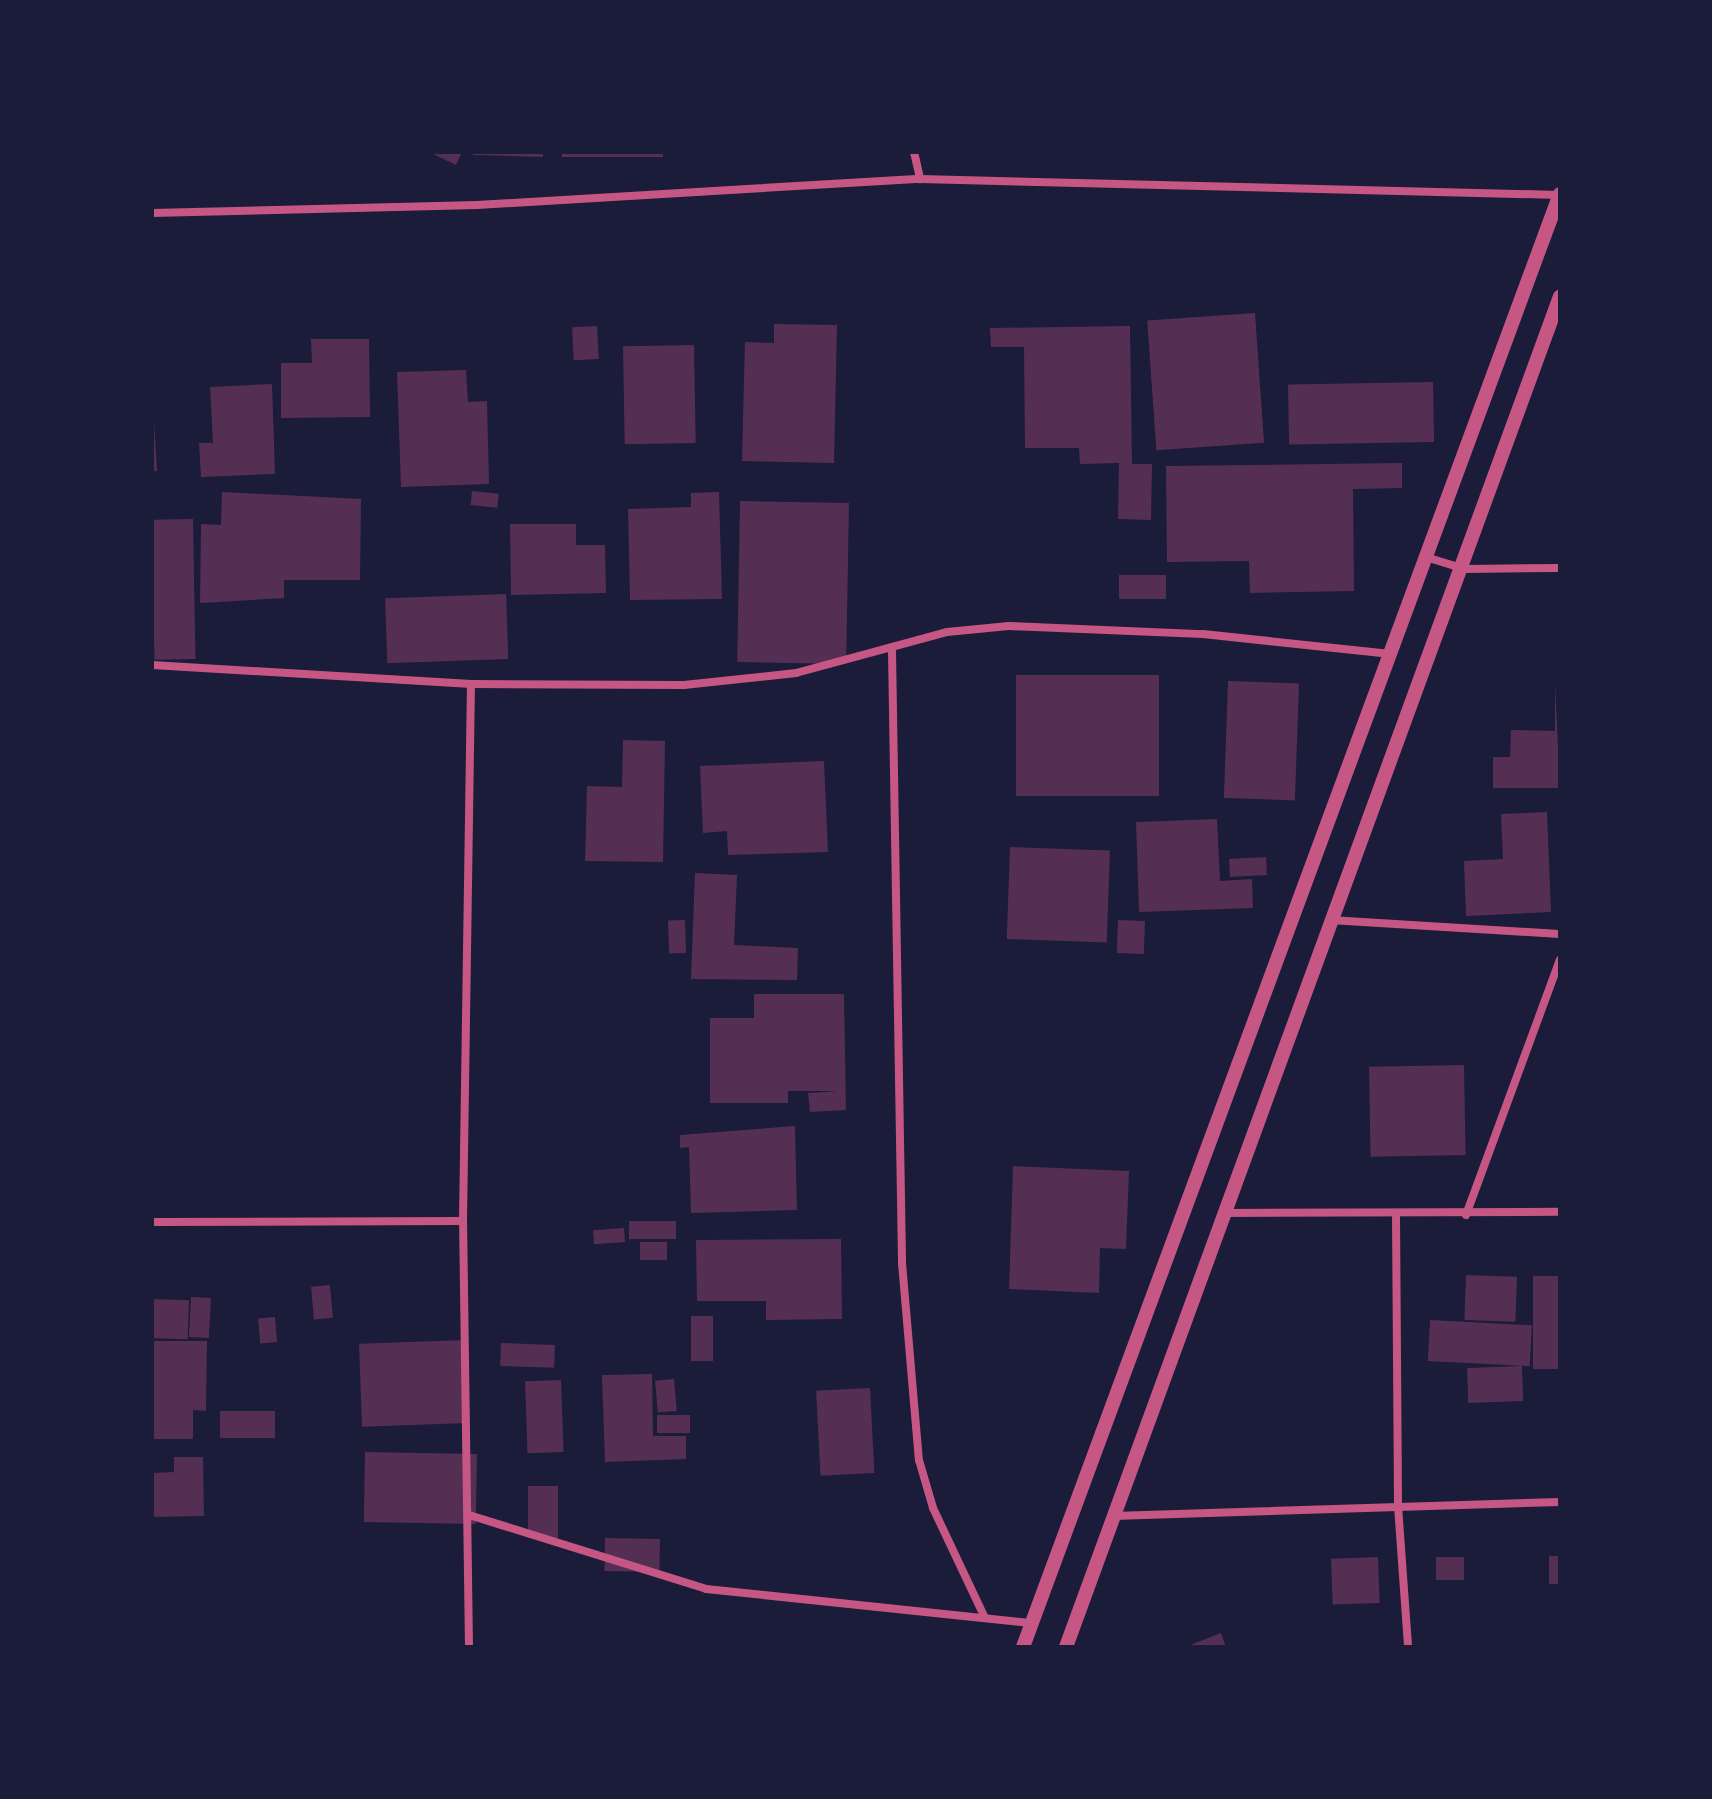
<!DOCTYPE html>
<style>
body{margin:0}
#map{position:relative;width:1712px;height:1799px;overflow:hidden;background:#1b1b3a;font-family:Literata,serif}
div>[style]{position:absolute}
.building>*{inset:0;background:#542f53;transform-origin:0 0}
.minor>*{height:8px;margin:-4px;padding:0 4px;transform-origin:4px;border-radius:4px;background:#c65784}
.tertiary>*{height:14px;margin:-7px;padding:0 7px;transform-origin:7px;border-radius:7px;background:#c65784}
span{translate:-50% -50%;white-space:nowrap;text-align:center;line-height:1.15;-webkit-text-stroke:6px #1b1b3a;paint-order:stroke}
.frame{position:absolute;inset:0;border:154px solid #1b1b3a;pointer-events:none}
</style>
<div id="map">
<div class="building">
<i style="clip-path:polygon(429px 152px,462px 152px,456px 165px)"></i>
<i style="clip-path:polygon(473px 152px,543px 152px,543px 157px,473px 155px)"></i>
<i style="left:562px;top:152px;width:101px;height:5px"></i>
<i style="left:1255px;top:313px;width:130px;height:108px;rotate:86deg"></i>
<i style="clip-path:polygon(774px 324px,837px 325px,834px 463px,742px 461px,745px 342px,774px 343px)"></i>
<i style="left:597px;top:326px;width:33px;height:25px;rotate:87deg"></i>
<i style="clip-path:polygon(1130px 326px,1132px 464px,1152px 464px,1151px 520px,1118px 519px,1119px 463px,1080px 464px,1079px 448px,1025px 448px,1024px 347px,991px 347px,990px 328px)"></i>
<i style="clip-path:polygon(311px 339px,369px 339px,370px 417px,281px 418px,281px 363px,312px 363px)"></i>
<i style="left:694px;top:345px;width:98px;height:71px;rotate:89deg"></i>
<i style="clip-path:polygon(466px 370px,468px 402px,487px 401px,489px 484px,401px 487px,397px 372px)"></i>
<i style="left:1433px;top:382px;width:60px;height:145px;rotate:89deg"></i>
<i style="clip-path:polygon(272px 384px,275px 474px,201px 477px,199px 443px,213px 443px,210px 387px)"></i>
<i style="clip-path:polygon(152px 386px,157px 471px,152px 471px)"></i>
<i style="clip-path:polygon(1402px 463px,1402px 488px,1353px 489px,1354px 591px,1250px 593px,1249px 561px,1167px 562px,1166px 466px)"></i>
<i style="left:472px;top:491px;width:27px;height:14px;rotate:6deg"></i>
<i style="clip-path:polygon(222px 492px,361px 499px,360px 580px,284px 580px,284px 598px,200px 603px,201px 524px,221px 525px)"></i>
<i style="clip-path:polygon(719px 492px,722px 599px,630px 600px,628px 509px,691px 507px,691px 493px)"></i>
<i style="left:740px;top:501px;width:109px;height:161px;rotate:1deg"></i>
<i style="left:193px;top:519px;width:140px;height:41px;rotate:89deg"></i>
<i style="clip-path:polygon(510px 524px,576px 524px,576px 545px,605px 545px,606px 593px,511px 595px)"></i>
<i style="left:1166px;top:575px;width:24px;height:47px;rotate:90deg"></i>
<i style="left:506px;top:594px;width:65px;height:121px;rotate:88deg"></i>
<i style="left:1016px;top:675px;width:143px;height:121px"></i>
<i style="left:1228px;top:681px;width:71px;height:117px;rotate:2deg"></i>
<i style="clip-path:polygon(1555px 683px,1560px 788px,1493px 788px,1493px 757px,1510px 757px,1511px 730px,1555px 731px)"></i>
<i style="clip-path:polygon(623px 740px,665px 741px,663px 862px,585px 861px,587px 786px,622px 787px)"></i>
<i style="clip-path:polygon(824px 761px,828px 852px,728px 855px,727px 831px,703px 833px,700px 766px)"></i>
<i style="clip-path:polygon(1547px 812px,1551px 912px,1466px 916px,1464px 861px,1503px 859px,1501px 814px)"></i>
<i style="clip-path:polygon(1217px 819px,1220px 881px,1252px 879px,1253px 908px,1139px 912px,1136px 822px)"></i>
<i style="left:1010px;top:847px;width:100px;height:92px;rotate:2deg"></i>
<i style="left:1266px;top:857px;width:18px;height:37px;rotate:87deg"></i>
<i style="clip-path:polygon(695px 873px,737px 875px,734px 945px,798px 948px,797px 980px,691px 979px)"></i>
<i style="left:685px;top:920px;width:33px;height:17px;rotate:88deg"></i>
<i style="left:1118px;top:920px;width:27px;height:33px;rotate:2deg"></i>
<i style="clip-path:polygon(754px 994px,844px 994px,846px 1110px,810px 1112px,808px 1093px,839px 1091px,788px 1091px,788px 1103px,710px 1103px,710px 1018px,754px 1018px)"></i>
<i style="left:1464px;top:1065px;width:90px;height:95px;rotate:89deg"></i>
<i style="clip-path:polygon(795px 1126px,797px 1210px,691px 1213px,689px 1147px,680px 1148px,680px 1135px)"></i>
<i style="clip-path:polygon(1013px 1166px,1129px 1171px,1126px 1249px,1100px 1248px,1099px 1293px,1009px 1289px)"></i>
<i style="left:676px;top:1221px;width:18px;height:47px;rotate:90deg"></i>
<i style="left:624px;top:1228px;width:14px;height:31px;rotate:86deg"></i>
<i style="clip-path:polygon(841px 1239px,842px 1319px,766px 1320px,766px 1301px,697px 1301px,696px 1240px)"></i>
<i style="left:640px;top:1242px;width:27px;height:18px"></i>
<i style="left:1466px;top:1275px;width:51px;height:45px;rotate:2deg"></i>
<i style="left:1533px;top:1276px;width:27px;height:93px"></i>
<i style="left:330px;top:1285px;width:33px;height:19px;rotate:85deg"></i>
<i style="left:191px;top:1297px;width:20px;height:40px;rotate:3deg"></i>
<i style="left:152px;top:1299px;width:37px;height:39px;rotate:2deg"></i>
<i style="left:691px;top:1316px;width:22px;height:45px"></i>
<i style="left:275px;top:1317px;width:25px;height:17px;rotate:85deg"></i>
<i style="left:1430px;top:1320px;width:102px;height:41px;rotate:3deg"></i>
<i style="left:466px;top:1340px;width:83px;height:107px;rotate:88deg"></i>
<i style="clip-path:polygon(152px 1341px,207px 1341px,206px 1411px,193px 1410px,193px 1439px,152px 1439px)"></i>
<i style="left:501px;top:1343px;width:54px;height:23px;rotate:2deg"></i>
<i style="left:1522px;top:1366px;width:35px;height:55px;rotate:88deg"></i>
<i style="clip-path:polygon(652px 1374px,653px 1436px,686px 1436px,686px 1459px,605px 1462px,602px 1375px)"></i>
<i style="left:674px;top:1379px;width:32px;height:19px;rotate:85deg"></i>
<i style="left:561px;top:1380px;width:72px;height:36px;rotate:88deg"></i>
<i style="left:870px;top:1388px;width:85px;height:54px;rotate:87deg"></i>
<i style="left:220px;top:1411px;width:55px;height:27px"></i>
<i style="left:690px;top:1415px;width:18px;height:33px;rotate:90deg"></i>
<i style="left:365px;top:1452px;width:112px;height:70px;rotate:1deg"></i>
<i style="clip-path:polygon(174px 1457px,203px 1457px,204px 1516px,152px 1517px,152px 1473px,174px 1472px)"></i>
<i style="left:528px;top:1486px;width:30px;height:52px"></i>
<i style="left:605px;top:1538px;width:55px;height:33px;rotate:1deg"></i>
<i style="left:1549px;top:1556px;width:11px;height:28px"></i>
<i style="left:1378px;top:1557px;width:46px;height:47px;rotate:88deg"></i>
<i style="left:1436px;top:1557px;width:28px;height:23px"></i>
<i style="clip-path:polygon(1221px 1633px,1226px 1647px,1185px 1647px)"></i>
</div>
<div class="minor">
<i style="left:914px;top:152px;width:28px;rotate:77deg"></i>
<i style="left:152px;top:213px;width:325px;rotate:-1.4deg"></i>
<i style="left:477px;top:205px;width:444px;rotate:-3.4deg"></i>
<i style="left:920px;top:179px;width:639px;rotate:1.43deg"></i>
<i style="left:1429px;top:558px;width:37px;rotate:17deg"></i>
<i style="left:1464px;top:569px;width:96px;rotate:-0.6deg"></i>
<i style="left:892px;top:651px;width:612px;rotate:89.06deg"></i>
<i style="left:902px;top:1263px;width:198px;rotate:85.1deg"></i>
<i style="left:919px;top:1460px;width:50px;rotate:73.7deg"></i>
<i style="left:933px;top:1508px;width:119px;rotate:64.7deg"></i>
<i style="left:152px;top:665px;width:320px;rotate:3.4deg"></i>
<i style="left:471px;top:684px;width:213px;rotate:0.3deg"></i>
<i style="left:684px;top:685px;width:113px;rotate:-6.1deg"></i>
<i style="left:796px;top:673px;width:156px;rotate:-15.2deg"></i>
<i style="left:947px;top:632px;width:62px;rotate:-5.5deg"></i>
<i style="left:1009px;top:626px;width:194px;rotate:2.4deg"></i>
<i style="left:1203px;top:634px;width:189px;rotate:6.1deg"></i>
<i style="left:1330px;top:920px;width:230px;rotate:3.5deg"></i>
<i style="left:1224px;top:1213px;width:336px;rotate:-0.2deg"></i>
<i style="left:1396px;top:1215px;width:291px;rotate:89.6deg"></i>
<i style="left:1398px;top:1506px;width:141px;rotate:85.9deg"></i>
<i style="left:1466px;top:1215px;width:272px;rotate:-69.8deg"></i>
<i style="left:152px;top:1222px;width:311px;rotate:-0.2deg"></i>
<i style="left:469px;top:1515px;width:248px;rotate:17.3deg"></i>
<i style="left:706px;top:1589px;width:328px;rotate:6deg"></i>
<i style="left:1113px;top:1516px;width:447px;rotate:-1.8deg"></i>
<i style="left:469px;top:1647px;width:426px;rotate:-90.8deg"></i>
<i style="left:463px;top:1221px;width:537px;rotate:-89.15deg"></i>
</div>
<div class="tertiary">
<i style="left:1023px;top:1647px;width:1549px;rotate:-69.72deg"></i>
<i style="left:1066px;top:1647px;width:1438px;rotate:-69.91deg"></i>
</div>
<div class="frame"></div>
</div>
